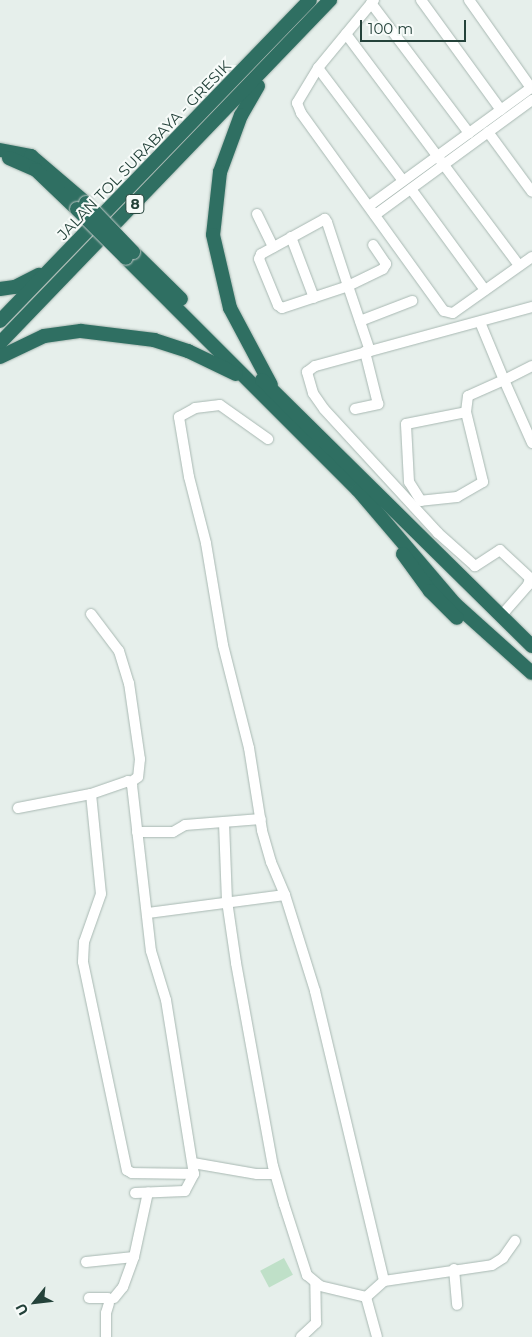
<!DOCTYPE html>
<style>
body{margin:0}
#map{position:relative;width:532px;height:1337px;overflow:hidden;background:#e6efeb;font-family:Montserrat,sans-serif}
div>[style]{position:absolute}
.green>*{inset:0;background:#bfe0c8;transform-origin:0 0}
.roads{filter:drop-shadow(0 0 1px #a8b8b2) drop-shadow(0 0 1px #a8b8b2)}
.minor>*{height:10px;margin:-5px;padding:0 5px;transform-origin:5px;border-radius:5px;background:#fff}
.highway>*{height:14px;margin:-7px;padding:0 7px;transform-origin:7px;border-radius:7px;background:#2f6f62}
.bridges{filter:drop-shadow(0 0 1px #c2cac8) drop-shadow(0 0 1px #c2cac8)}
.highway-bridge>*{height:14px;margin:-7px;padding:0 7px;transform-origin:7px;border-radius:7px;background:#2f6f62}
span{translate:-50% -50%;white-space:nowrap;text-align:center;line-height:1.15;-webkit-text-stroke:4px #f7fbf9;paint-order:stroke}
.shield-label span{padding:1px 4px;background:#f7fbf9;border:1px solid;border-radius:4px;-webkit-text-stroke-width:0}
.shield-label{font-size:14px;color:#24423a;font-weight:700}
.street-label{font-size:15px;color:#24423a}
.north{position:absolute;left:10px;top:1277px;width:50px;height:50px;-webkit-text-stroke:4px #f7fbf9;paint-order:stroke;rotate:241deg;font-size:14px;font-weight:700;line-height:20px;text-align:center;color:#24423a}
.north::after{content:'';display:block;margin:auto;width:18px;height:22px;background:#24423a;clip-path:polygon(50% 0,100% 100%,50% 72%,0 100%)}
.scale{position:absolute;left:360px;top:20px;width:106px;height:22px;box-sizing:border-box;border:2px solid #24423a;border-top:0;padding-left:6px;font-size:15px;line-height:18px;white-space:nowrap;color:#24423a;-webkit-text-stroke:4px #f7fbf9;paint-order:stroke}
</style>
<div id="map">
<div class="green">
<i style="left:284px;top:1258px;width:19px;height:27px;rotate:62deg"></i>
</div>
<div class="roads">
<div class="minor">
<i style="left:374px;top:0;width:88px;rotate:129.5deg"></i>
<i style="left:318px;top:68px;width:41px;rotate:121deg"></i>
<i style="left:297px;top:103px;width:11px;rotate:68deg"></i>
<i style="left:301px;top:113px;width:244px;rotate:54.2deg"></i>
<i style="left:444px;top:311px;width:9px;rotate:13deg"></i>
<i style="left:453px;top:313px;width:97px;rotate:-35.3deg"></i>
<i style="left:421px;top:0;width:136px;rotate:54deg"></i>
<i style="left:469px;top:0;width:108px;rotate:54.8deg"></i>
<i style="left:371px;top:3px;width:163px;rotate:53deg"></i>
<i style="left:346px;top:34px;width:289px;rotate:53.2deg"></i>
<i style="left:318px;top:68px;width:141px;rotate:53deg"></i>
<i style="left:488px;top:132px;width:74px;rotate:53.7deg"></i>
<i style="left:411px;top:189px;width:125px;rotate:53.8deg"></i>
<i style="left:369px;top:206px;width:202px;rotate:-36.1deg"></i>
<i style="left:257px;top:214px;width:37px;rotate:64deg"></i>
<i style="left:375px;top:215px;width:195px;rotate:-36.2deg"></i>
<i style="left:291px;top:237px;width:65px;rotate:69.3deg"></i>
<i style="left:360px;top:321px;width:56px;rotate:-21deg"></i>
<i style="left:370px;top:351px;width:69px;rotate:-108.7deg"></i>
<i style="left:348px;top:286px;width:67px;rotate:-108.2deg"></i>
<i style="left:327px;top:222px;width:4px;rotate:-124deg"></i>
<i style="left:325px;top:219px;width:73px;rotate:151.3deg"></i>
<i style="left:261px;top:254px;width:5px;rotate:112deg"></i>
<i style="left:259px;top:259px;width:50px;rotate:67.6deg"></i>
<i style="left:278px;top:305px;width:5px;rotate:37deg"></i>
<i style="left:282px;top:308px;width:70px;rotate:-18.4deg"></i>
<i style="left:348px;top:286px;width:39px;rotate:-26deg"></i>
<i style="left:383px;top:269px;width:6px;rotate:-59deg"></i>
<i style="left:386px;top:264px;width:23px;rotate:-124deg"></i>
<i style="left:532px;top:366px;width:31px;rotate:153deg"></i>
<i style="left:504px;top:380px;width:69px;rotate:66deg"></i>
<i style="left:355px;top:409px;width:24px;rotate:-12deg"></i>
<i style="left:378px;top:404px;width:54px;rotate:-104deg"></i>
<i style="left:466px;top:412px;width:72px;rotate:76.3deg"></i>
<i style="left:483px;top:482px;width:30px;rotate:150deg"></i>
<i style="left:457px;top:497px;width:36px;rotate:174deg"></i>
<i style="left:421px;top:501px;width:22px;rotate:-122deg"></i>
<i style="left:409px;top:482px;width:58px;rotate:-93deg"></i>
<i style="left:406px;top:424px;width:61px;rotate:-11.3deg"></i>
<i style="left:466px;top:412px;width:16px;rotate:-83deg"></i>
<i style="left:468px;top:396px;width:39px;rotate:-24deg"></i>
<i style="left:504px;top:380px;width:63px;rotate:-112.5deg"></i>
<i style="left:91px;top:614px;width:46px;rotate:52.9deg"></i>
<i style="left:119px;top:651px;width:34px;rotate:73deg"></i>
<i style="left:129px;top:683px;width:77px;rotate:81.8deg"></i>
<i style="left:140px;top:759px;width:18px;rotate:96deg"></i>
<i style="left:138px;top:777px;width:9px;rotate:144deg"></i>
<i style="left:501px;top:616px;width:41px;rotate:-48.9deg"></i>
<i style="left:528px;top:585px;width:7px;rotate:-74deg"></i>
<i style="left:530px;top:578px;width:41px;rotate:-137deg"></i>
<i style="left:500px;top:550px;width:30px;rotate:147deg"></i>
<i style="left:475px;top:566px;width:50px;rotate:-138.3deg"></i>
<i style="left:438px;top:533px;width:168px;rotate:-132.6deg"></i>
<i style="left:324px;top:409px;width:19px;rotate:-125deg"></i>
<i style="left:313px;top:393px;width:22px;rotate:-106deg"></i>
<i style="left:307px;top:372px;width:10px;rotate:-37deg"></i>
<i style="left:315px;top:366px;width:225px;rotate:-15.2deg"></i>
<i style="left:91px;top:794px;width:100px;rotate:84.3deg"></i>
<i style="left:101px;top:894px;width:51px;rotate:109.5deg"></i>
<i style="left:84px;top:942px;width:20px;rotate:93deg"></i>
<i style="left:83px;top:962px;width:213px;rotate:78.1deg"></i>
<i style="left:127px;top:1170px;width:6px;rotate:31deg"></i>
<i style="left:132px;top:1173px;width:62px;rotate:0.9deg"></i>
<i style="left:18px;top:808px;width:74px;rotate:-10.9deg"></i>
<i style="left:91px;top:794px;width:39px;rotate:-19deg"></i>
<i style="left:128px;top:781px;width:6px;rotate:45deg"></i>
<i style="left:132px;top:785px;width:167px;rotate:83.5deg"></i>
<i style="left:151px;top:951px;width:51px;rotate:73deg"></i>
<i style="left:166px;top:1000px;width:176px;rotate:80.9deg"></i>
<i style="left:194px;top:1174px;width:19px;rotate:118deg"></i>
<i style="left:185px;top:1191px;width:50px;rotate:177.7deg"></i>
<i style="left:224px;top:823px;width:78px;rotate:87.8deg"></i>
<i style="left:227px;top:901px;width:63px;rotate:81.7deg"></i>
<i style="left:236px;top:963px;width:206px;rotate:79.7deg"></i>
<i style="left:273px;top:1166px;width:40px;rotate:74deg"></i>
<i style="left:284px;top:1204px;width:75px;rotate:72.1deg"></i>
<i style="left:307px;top:1275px;width:17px;rotate:40deg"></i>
<i style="left:320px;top:1286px;width:47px;rotate:13.4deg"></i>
<i style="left:366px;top:1297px;width:41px;rotate:74.6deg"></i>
<i style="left:137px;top:832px;width:36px"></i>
<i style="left:173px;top:832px;width:14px;rotate:-30deg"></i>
<i style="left:185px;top:825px;width:76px;rotate:-4.5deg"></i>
<i style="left:285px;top:895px;width:101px;rotate:72.6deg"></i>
<i style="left:315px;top:991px;width:298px;rotate:76.6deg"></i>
<i style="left:384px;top:1281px;width:24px;rotate:138deg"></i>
<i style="left:148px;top:913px;width:138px;rotate:-7.5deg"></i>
<i style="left:285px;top:895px;width:36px;rotate:-113deg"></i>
<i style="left:271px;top:862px;width:33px;rotate:-106deg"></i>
<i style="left:262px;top:830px;width:83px;rotate:-99deg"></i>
<i style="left:249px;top:748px;width:106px;rotate:-104.2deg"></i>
<i style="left:223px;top:645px;width:103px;rotate:-99.5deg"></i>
<i style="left:206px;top:543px;width:68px;rotate:-104.4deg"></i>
<i style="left:189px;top:477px;width:61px;rotate:-99.5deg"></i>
<i style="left:179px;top:417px;width:18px;rotate:-29deg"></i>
<i style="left:195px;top:408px;width:25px;rotate:-7deg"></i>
<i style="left:220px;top:405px;width:59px;rotate:35.3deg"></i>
<i style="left:193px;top:1163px;width:65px;rotate:9.8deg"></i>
<i style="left:257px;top:1174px;width:18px"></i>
<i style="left:86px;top:1262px;width:48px;rotate:-5.9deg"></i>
<i style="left:454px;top:1269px;width:36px;rotate:85deg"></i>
<i style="left:384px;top:1281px;width:109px;rotate:-8.4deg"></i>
<i style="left:492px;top:1265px;width:13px;rotate:-32deg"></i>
<i style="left:503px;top:1258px;width:21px;rotate:-55deg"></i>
<i style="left:89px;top:1298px;width:19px"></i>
<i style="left:114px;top:1298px;width:14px;rotate:-51deg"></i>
<i style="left:123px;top:1287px;width:32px;rotate:-70deg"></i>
<i style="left:134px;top:1257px;width:66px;rotate:-77.8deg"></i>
<i style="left:106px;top:1337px;width:24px;rotate:-90deg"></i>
<i style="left:106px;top:1313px;width:10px;rotate:-73deg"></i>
<i style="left:301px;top:1337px;width:21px;rotate:-43deg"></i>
<i style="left:316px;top:1323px;width:39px;rotate:-91deg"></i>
</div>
<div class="highway">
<i style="left:258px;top:86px;width:34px;rotate:120deg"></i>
<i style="left:241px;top:115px;width:61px;rotate:110.2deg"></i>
<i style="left:220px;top:172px;width:63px;rotate:96.3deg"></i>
<i style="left:213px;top:235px;width:75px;rotate:76.9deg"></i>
<i style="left:230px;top:308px;width:87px;rotate:62deg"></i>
<i style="left:0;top:150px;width:32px;rotate:11deg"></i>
<i style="left:31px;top:156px;width:72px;rotate:40.5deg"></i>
<i style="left:9px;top:158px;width:30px;rotate:24deg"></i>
<i style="left:36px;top:170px;width:57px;rotate:43.6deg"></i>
<i style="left:133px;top:252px;width:67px;rotate:44.4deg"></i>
<i style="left:126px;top:258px;width:328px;rotate:45deg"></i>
<i style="left:358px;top:490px;width:150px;rotate:49.6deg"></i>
<i style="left:455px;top:604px;width:103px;rotate:41.9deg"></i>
<i style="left:0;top:289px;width:15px;rotate:-8deg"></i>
<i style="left:15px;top:287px;width:27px;rotate:-27deg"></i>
<i style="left:0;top:321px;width:446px;rotate:-46deg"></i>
<i style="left:0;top:343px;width:476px;rotate:-46.1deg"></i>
<i style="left:0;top:357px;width:49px;rotate:-25.5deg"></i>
<i style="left:44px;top:336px;width:37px;rotate:-8deg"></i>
<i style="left:81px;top:331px;width:74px;rotate:7deg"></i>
<i style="left:154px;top:340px;width:36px;rotate:18deg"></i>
<i style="left:188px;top:351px;width:53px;rotate:25.6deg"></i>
<i style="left:262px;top:380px;width:379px;rotate:44.6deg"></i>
<i style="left:403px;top:554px;width:46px;rotate:53.9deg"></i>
<i style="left:430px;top:591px;width:38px;rotate:45deg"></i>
</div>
</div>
<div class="bridges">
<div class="highway-bridge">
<i style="left:86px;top:203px;width:68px;rotate:46.2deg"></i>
<i style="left:77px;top:209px;width:69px;rotate:45deg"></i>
</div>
</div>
<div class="shield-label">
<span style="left:135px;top:204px">8</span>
</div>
<div class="street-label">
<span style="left:144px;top:150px;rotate:-46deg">JALAN TOL SURABAYA - GRESIK</span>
</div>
<div class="north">U</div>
<div class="scale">100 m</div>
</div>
